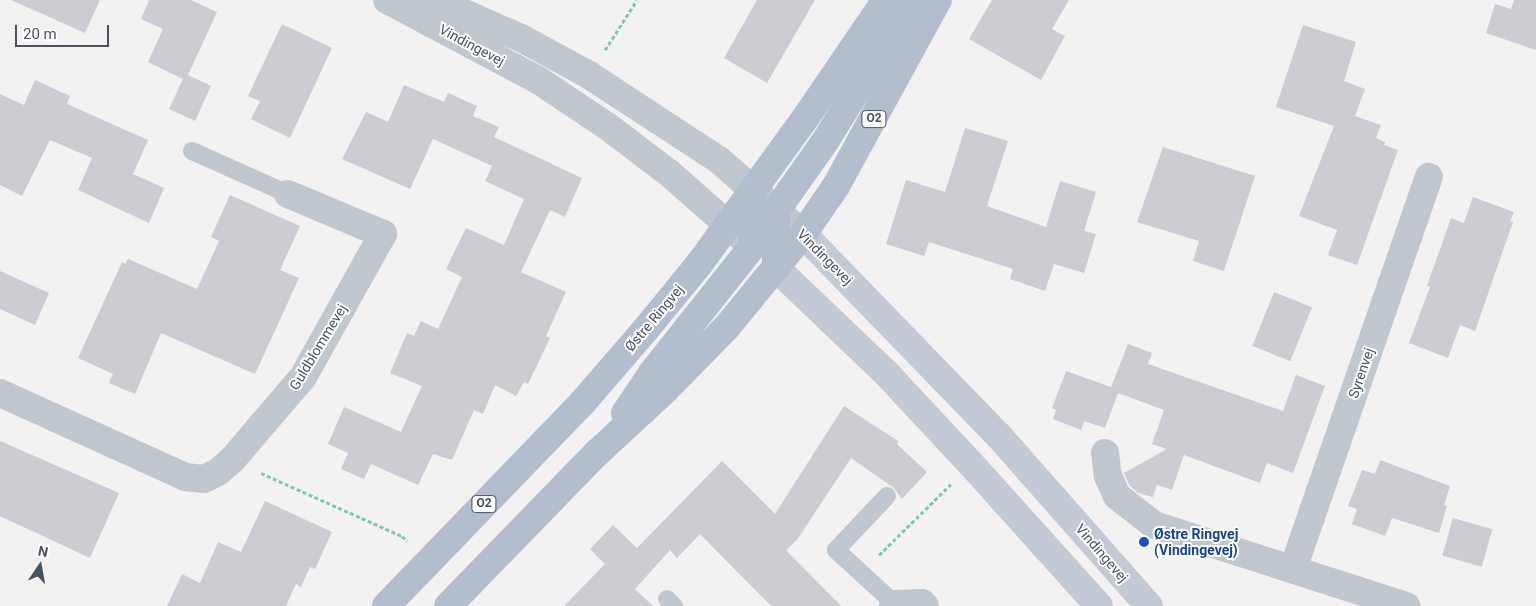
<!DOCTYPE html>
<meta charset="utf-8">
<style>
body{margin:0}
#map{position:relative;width:1536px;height:606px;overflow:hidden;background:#f3f1f1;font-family:Roboto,sans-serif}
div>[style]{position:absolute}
.building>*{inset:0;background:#cbcdd3;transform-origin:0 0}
.path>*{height:3px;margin-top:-1.5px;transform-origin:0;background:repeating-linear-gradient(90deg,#7ccaab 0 4px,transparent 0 6.5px)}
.service>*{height:18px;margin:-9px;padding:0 9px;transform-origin:9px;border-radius:9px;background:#c0c7cf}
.minor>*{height:28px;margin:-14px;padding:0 14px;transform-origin:14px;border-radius:14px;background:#c0c7cf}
.tertiary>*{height:28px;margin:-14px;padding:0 14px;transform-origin:14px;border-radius:14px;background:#c0c7cf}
.secondary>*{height:28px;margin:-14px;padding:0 14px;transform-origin:14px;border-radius:14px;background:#c3cad6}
.primary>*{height:28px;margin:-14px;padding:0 14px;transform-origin:14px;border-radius:14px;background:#b2bdce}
.dots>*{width:14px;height:14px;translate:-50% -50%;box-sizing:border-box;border:2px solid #fff;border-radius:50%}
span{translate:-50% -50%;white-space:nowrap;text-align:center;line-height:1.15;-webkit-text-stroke:4px #fff;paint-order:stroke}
.shield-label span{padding:1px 4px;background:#fff;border:1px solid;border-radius:4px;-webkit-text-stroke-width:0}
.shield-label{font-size:12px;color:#4a525d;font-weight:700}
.street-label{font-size:14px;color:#4a525d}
.transit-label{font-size:14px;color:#164399;font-weight:700}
.left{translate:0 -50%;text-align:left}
.north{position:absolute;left:15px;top:541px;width:50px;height:50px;-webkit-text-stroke:4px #fff;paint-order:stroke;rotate:12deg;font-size:14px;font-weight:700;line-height:20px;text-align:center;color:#4a525d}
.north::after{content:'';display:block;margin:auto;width:18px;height:22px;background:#4a525d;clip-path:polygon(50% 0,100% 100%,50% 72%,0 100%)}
.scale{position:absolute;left:15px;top:25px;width:94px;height:22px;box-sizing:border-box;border:2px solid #4a525d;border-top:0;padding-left:6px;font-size:15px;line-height:18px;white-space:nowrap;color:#4a525d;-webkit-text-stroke:4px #fff;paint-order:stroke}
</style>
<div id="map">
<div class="building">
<i style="clip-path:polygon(11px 0,100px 0,85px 33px)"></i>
<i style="clip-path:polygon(149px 0,191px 0,217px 12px,188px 75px,211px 86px,195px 121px,169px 109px,183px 79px,148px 62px,163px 29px,141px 19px)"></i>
<i style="clip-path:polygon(757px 0,815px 0,767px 83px,724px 58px)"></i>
<i style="clip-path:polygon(992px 0,1069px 0,1052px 29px,1065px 36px,1041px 80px,969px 39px)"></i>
<i style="clip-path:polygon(1514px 0,1536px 0,1536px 50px,1486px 33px,1495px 4px,1511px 9px)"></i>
<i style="clip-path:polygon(282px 24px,332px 48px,290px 138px,251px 119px,260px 101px,248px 96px)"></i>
<i style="clip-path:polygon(1303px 25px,1356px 42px,1344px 81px,1365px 89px,1355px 116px,1381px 125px,1376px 138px,1385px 142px,1384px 145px,1398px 150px,1357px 265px,1328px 255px,1337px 230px,1299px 216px,1334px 126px,1276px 107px)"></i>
<i style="clip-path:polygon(35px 80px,70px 96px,67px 104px,148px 140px,133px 174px,164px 188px,149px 223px,78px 190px,92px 158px,50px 140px,22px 196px,0 185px,0 94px,24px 105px)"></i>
<i style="clip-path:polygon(404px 85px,444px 102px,448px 93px,477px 106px,473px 116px,499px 127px,494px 137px,582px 178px,565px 217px,550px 210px,521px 272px,566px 292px,546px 336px,550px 338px,528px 384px,524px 382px,516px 396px,495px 385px,483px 414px,474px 410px,452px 460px,433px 454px,418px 485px,371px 464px,364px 479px,341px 469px,348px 453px,328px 444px,344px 407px,401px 432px,422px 386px,390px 373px,407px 333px,414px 336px,421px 321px,438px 329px,462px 277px,446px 269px,466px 228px,504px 245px,524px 199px,485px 181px,492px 166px,433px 139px,410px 189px,342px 159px,366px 112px,388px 122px)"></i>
<i style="clip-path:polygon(965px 128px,1008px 141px,987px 206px,1046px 227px,1060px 181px,1096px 192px,1084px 231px,1096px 234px,1084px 273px,1054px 264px,1045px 291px,1010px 279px,1013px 269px,929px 242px,924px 256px,886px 244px,906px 180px,945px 192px)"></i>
<i style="clip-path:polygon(1163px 147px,1255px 176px,1224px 271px,1193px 261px,1199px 241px,1137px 222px)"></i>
<i style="clip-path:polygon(230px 195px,300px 226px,280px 270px,299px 278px,255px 374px,161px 333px,135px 394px,109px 383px,113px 374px,78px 358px,122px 262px,125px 264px,128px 259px,197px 289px,219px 241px,211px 237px)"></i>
<i style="clip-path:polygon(1473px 197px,1514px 212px,1510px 221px,1513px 222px,1475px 331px,1460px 325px,1448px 358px,1409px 343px,1430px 287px,1427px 286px,1451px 218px,1464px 223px)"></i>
<i style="clip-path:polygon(0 271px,49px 293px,35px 325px,0 309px)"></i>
<i style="left:1274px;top:292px;width:41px;height:58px;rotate:22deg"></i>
<i style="clip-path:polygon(1128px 344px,1152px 353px,1148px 364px,1283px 411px,1296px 375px,1325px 386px,1293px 473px,1267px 463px,1260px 483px,1184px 455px,1172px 490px,1157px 485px,1153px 497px,1138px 493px,1130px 486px,1124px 473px,1167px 449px,1152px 444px,1164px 410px,1118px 393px,1105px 428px,1084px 421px,1081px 430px,1053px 419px,1056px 410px,1052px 408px,1066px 371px,1111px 387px)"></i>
<i style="clip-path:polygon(844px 406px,898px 441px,897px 444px,927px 472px,902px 499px,894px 488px,851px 458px,797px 540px,786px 550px,841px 606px,771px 606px,700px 534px,677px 558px,670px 550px,635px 589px,653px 606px,564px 606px,605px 564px,590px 549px,613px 525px,637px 548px,722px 461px,775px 514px)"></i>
<i style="clip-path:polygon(0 441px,119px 493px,90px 558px,0 516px)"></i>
<i style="clip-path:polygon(1380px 460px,1450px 486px,1444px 505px,1447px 506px,1439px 533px,1392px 518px,1385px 536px,1352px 524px,1357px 509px,1348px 506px,1362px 470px,1375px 474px)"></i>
<i style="clip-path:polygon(265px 501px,332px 532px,315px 569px,310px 567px,301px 587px,296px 584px,286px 606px,167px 606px,182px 574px,200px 583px,218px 542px,241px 552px)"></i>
<i style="left:1453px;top:518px;width:41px;height:39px;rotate:16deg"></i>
</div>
<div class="path">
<i style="left:605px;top:50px;width:59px;rotate:-57.4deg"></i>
<i style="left:261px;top:473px;width:154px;rotate:24.1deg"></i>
<i style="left:402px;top:536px;width:7px;rotate:45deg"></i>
<i style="left:879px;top:555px;width:101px;rotate:-44.6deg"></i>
</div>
<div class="service">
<i style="left:192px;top:151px;width:105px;rotate:24.1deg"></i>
<i style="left:887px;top:496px;width:74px;rotate:133.4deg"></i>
<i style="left:836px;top:550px;width:80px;rotate:42.5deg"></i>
<i style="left:667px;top:599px;width:10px;rotate:45deg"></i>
</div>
<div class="minor">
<i style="left:0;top:393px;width:203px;rotate:24.4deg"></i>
<i style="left:185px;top:477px;width:19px;rotate:6deg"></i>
<i style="left:204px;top:479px;width:16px;rotate:-27deg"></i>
<i style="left:218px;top:472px;width:18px;rotate:-41deg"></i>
<i style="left:232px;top:460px;width:109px;rotate:-49.5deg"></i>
<i style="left:303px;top:377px;width:164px;rotate:-60.8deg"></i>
<i style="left:383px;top:234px;width:103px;rotate:-157.2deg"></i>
<i style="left:1105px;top:453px;width:23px;rotate:83deg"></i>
<i style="left:1108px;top:476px;width:22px;rotate:66deg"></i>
<i style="left:1117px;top:496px;width:47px;rotate:38.1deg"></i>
<i style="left:1154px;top:525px;width:265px;rotate:17.8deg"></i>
<i style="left:1293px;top:569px;width:415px;rotate:-70.9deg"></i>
<i style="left:893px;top:606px;width:3px;rotate:-45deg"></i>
<i style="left:895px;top:604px;width:27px;rotate:-2deg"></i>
<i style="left:922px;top:603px;width:4px;rotate:45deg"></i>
</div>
<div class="tertiary">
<i style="left:387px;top:0;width:171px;rotate:27.9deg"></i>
<i style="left:538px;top:80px;width:83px;rotate:33.7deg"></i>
<i style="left:607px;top:126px;width:78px;rotate:37.2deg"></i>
<i style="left:669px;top:173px;width:103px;rotate:41.4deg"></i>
<i style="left:429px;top:0;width:18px;rotate:16deg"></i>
<i style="left:446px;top:5px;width:84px;rotate:23.8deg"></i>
<i style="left:523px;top:39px;width:75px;rotate:28.6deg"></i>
<i style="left:589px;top:75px;width:155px;rotate:33.2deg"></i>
<i style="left:719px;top:160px;width:112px;rotate:41.4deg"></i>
</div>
<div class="secondary">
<i style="left:803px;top:234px;width:281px;rotate:45.9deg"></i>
<i style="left:999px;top:436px;width:227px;rotate:48.6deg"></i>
<i style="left:776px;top:268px;width:153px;rotate:43.7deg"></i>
<i style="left:887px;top:374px;width:123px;rotate:47deg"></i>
<i style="left:971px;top:464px;width:191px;rotate:48deg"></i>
</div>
<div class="primary">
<i style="left:776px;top:268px;width:57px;rotate:-90deg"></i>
<i style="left:776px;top:211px;width:87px;rotate:-54.8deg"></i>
<i style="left:826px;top:140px;width:132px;rotate:-58.4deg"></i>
<i style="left:895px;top:28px;width:31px;rotate:-63deg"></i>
<i style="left:625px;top:413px;width:48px;rotate:-56deg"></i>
<i style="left:652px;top:373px;width:161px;rotate:-51.6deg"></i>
<i style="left:752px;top:247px;width:57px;rotate:-89deg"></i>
<i style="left:386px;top:606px;width:284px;rotate:-46deg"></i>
<i style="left:583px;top:402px;width:96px;rotate:-49.2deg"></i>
<i style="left:646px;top:329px;width:85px;rotate:-50.7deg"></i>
<i style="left:700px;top:263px;width:177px;rotate:-54deg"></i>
<i style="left:804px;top:120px;width:145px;rotate:-55.7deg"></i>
<i style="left:448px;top:606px;width:214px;rotate:-45.8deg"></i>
<i style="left:597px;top:453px;width:94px;rotate:-42.8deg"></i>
<i style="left:666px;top:389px;width:86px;rotate:-45.5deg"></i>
<i style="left:726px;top:328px;width:122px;rotate:-50.7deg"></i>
<i style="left:803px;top:234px;width:58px;rotate:-55.5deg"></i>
<i style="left:836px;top:186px;width:212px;rotate:-61.3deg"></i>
</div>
<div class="dots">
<i style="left:1144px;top:542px;background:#1a4fb4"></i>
</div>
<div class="shield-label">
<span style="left:874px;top:119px">O2</span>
<span style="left:484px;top:504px">O2</span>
</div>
<div class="street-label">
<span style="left:472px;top:45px;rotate:28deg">Vindingevej</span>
<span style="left:825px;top:257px;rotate:45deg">Vindingevej</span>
<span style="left:654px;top:318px;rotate:-50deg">Østre Ringvej</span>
<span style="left:318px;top:347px;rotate:-59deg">Guldblommevej</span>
<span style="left:1361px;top:373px;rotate:-71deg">Syrenvej</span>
<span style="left:1102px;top:553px;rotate:49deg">Vindingevej</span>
</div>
<div class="transit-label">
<span class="left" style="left:1154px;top:542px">Østre Ringvej<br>(Vindingevej)</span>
</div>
<div class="north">N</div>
<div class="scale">20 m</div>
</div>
